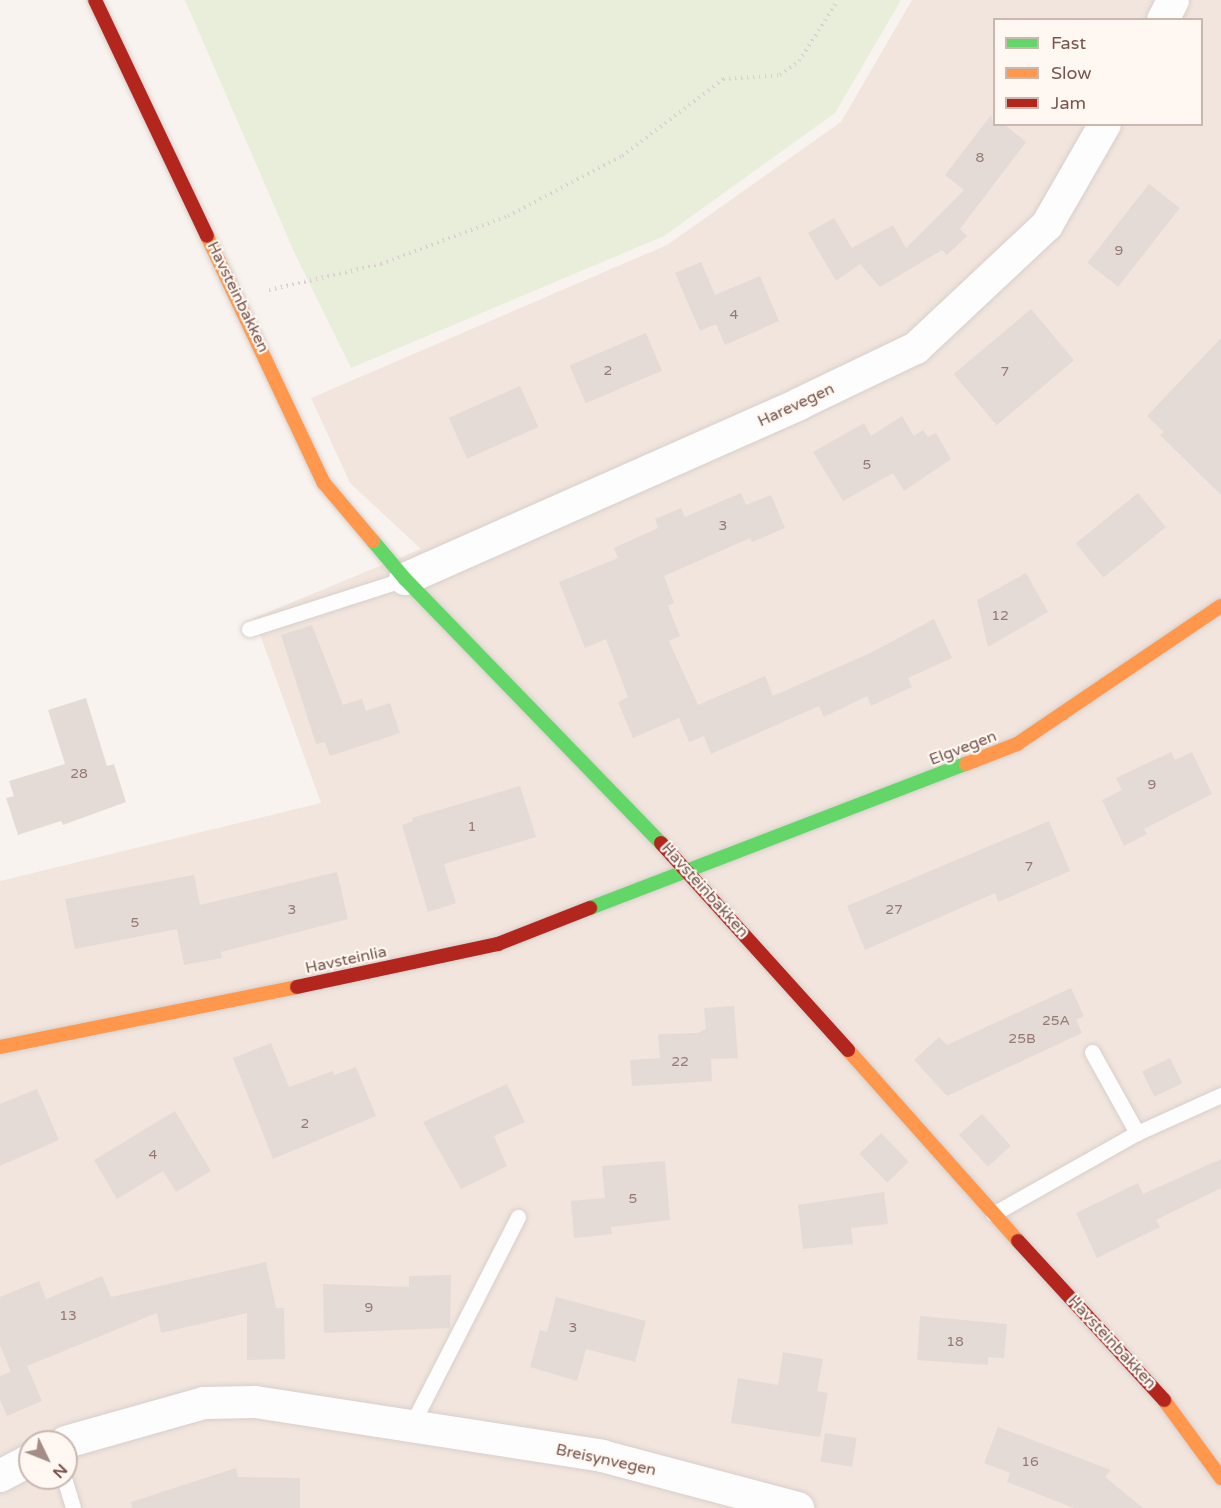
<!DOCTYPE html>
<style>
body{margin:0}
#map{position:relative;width:1221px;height:1508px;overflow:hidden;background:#f8f3ef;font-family:"Varela Round",sans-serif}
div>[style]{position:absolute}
.residential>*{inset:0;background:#f1e5dd}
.green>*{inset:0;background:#e8eeda}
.building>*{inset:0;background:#e5dbd6;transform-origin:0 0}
.path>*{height:4px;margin-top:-2px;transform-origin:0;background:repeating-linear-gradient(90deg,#dad1d0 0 1.5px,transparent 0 6px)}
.roads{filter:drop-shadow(0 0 2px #d7cfcb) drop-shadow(0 0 2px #d7cfcb)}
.lane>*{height:15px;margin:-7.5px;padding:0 7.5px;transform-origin:7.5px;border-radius:7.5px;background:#fefdfd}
.street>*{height:32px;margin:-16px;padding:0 16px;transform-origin:16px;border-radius:16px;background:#fefdfd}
.fast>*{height:14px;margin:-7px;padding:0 7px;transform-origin:7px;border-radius:7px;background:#63d668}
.slow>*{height:14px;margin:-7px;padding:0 7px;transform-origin:7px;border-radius:7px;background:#ff974d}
.jam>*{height:14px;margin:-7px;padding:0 7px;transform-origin:7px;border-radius:7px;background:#b3261e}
span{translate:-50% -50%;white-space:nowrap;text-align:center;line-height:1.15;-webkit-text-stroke:4.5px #fff7f1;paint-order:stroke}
.number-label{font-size:14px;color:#947972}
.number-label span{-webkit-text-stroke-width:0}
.street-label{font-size:16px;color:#77564e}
.legend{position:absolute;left:993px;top:18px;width:210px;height:108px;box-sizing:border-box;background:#fff7f1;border:2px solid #c9b7b0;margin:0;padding:8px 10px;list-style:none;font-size:18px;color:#77564e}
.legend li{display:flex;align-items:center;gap:12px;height:30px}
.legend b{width:30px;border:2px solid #c9b7b0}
.north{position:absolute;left:18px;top:1430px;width:60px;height:60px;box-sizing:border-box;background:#fff7f1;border:2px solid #c9b7b0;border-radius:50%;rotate:133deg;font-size:16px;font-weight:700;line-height:24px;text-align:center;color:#77564e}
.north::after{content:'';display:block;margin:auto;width:21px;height:27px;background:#a48d86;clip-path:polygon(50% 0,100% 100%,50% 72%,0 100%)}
</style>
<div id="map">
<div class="residential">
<i style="clip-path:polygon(evenodd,912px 0,1221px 0,1221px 1508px,0 1508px,0 881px,321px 803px,254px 618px,421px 549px,350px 483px,311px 398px,667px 245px,841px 122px,912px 0,994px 20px,1202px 20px,1202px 124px,994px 124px,994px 20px,912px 0,30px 1442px,66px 1442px,66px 1478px,30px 1478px,30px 1442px)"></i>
</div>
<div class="green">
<i style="clip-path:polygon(185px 0,901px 0,835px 113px,664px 236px,351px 368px,296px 256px)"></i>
</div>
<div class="building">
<i style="clip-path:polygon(991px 115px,994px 124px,1004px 124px,1026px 142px,960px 229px,967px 236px,947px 255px,942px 250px,880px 287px,860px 264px,836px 281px,808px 233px,834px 218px,852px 248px,893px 225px,906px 248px,964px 190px,945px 175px)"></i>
<i style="left:1149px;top:184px;width:39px;height:100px;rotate:38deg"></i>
<i style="clip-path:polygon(701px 262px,715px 295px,760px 276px,779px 321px,725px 345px,716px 324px,700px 331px,675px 273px)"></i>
<i style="left:1031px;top:309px;width:67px;height:101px;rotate:50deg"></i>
<i style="left:646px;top:333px;width:41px;height:83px;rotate:67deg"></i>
<i style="clip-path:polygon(1221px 338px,1221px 495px,1160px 435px,1164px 432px,1147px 416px)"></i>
<i style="left:520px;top:386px;width:45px;height:78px;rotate:66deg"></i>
<i style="clip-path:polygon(902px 416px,914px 436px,923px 430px,928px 437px,936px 433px,951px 459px,904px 491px,893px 473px,843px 501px,813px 452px,864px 423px,871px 436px)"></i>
<i style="clip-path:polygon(741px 493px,746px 505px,771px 495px,785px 528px,752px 542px,750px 538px,664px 576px,674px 603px,668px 606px,680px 636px,669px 641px,698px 705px,765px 676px,773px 696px,870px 653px,934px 619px,952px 658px,908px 678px,912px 687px,871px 706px,867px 696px,824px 717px,819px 706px,711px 754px,704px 736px,689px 742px,679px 718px,633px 738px,618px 702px,628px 697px,606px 639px,585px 648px,559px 582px,618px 558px,614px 548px,658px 528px,655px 519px,681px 508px,685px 517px)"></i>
<i style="left:1138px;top:493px;width:44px;height:80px;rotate:51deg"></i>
<i style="clip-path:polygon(1026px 573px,1048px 612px,988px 647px,977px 600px)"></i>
<i style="clip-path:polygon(312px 625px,343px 705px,362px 699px,366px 711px,390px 703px,400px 733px,330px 756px,325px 742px,316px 744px,281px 635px)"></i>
<i style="clip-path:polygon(86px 698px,107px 766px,114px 764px,126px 802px,63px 825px,61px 821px,18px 835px,6px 798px,14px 796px,9px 781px,65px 764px,48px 710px)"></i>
<i style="clip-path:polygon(1171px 752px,1175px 760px,1192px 752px,1212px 794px,1144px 829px,1147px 834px,1124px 846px,1102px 800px,1122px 790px,1116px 778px)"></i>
<i style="clip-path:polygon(520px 786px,536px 837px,444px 864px,456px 903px,428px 912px,402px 825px,413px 821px,412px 818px)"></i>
<i style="clip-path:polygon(1049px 821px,1070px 871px,998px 902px,995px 893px,865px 950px,847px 906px)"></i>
<i style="clip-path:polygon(337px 872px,348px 919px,221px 952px,222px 958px,184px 965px,177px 929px,75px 949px,65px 899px,194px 875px,200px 905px)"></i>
<i style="clip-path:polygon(1071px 988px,1084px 1016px,1076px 1020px,1082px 1033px,947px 1096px,914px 1060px,939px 1037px,947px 1045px)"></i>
<i style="clip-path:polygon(734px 1006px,738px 1058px,711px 1059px,712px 1081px,632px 1086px,630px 1060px,660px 1058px,658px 1034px,698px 1033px,706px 1029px,704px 1008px)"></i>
<i style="clip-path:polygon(271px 1043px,289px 1087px,333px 1071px,334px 1075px,356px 1067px,376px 1116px,273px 1159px,233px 1058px)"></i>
<i style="left:1170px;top:1058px;width:28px;height:31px;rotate:64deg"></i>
<i style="clip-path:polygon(507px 1084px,525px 1122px,494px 1136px,507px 1166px,461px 1189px,423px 1122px)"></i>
<i style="clip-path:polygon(37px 1089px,59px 1140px,0 1166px,0 1104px)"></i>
<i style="clip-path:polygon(175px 1111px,211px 1171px,176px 1192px,163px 1171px,117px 1199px,94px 1160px)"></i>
<i style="left:982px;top:1114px;width:43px;height:31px;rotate:48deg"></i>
<i style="left:881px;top:1133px;width:40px;height:30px;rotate:46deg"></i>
<i style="clip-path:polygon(1221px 1159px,1221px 1188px,1156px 1220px,1160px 1227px,1097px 1258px,1076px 1213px,1138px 1183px,1143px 1194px)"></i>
<i style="clip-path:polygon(665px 1161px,670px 1220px,611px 1227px,612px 1234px,574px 1238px,571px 1201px,605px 1198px,602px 1166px)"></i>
<i style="clip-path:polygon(884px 1192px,888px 1224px,851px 1228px,853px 1244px,803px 1249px,798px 1205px)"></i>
<i style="clip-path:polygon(266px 1262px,276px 1308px,284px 1308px,285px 1359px,247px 1360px,247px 1313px,161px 1333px,157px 1313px,27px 1366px,42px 1401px,7px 1416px,0 1400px,0 1376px,11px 1372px,0 1345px,0 1297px,39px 1281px,46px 1299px,102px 1276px,111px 1297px)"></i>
<i style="clip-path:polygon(451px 1275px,450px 1328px,324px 1333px,323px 1284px,409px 1287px,409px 1276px)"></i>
<i style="clip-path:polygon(556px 1297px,646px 1321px,635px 1362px,586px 1349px,577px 1381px,530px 1367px,540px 1330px,547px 1332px)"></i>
<i style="clip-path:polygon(920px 1316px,1007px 1324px,1004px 1358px,988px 1357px,988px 1365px,917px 1360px)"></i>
<i style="clip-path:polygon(783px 1352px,823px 1359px,817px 1391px,828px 1393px,820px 1437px,731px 1423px,738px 1378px,778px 1385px)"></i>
<i style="clip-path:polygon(998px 1427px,1111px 1470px,1105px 1477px,1143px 1508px,1074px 1508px,1007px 1482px,1010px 1473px,984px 1463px)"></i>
<i style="left:825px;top:1433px;width:32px;height:29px;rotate:9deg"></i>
<i style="clip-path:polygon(236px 1468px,238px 1477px,300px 1478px,300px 1508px,132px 1508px,131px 1502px)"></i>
</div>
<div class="path">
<i style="left:269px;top:290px;width:115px;rotate:-13.1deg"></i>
<i style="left:381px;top:264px;width:136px;rotate:-20.7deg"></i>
<i style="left:508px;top:216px;width:129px;rotate:-27.8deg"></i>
<i style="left:622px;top:156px;width:127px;rotate:-37.3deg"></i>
<i style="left:723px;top:79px;width:57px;rotate:-4deg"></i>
<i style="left:780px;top:75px;width:24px;rotate:-36deg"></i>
<i style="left:799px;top:61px;width:72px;rotate:-57.4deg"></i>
</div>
<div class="roads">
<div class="lane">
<i style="left:249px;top:629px;width:164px;rotate:-17.8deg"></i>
<i style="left:1092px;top:1052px;width:93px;rotate:60.9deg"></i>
<i style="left:993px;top:1214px;width:165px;rotate:-29.4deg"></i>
<i style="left:1137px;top:1133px;width:92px;rotate:-24.3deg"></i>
<i style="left:411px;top:1426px;width:235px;rotate:-62.9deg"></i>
<i style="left:64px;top:1478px;width:31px;rotate:73deg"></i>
</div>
<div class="street">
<i style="left:1163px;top:20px;width:22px;rotate:-63deg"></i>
<i style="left:405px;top:579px;width:431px;rotate:-23.9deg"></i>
<i style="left:799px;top:404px;width:130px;rotate:-25.6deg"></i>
<i style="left:916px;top:348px;width:180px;rotate:-43.2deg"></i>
<i style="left:1047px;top:225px;width:116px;rotate:-60.1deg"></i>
<i style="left:66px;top:1442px;width:143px;rotate:-15.8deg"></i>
<i style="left:204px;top:1403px;width:51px;rotate:-1.1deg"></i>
<i style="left:255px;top:1402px;width:351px;rotate:8.8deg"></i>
<i style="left:602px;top:1456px;width:203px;rotate:14.9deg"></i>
<i style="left:0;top:1476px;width:34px;rotate:-28deg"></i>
</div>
<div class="fast">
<i style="left:373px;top:541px;width:50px;rotate:49.9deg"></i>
<i style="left:405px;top:579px;width:368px;rotate:45.9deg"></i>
<i style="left:590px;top:908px;width:403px;rotate:-21deg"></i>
</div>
<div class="slow">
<i style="left:207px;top:236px;width:273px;rotate:64.7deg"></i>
<i style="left:324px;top:483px;width:76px;rotate:49.8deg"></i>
<i style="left:966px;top:764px;width:55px;rotate:-21.4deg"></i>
<i style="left:1017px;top:744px;width:246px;rotate:-34.1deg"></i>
<i style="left:0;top:1047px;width:303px;rotate:-11.4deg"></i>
<i style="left:848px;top:1050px;width:256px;rotate:48.3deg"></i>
<i style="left:1164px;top:1400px;width:97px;rotate:53.8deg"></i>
</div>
<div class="jam">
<i style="left:95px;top:0;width:261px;rotate:64.6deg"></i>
<i style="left:661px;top:843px;width:279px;rotate:47.9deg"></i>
<i style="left:297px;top:987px;width:206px;rotate:-12.1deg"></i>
<i style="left:498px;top:944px;width:99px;rotate:-21.4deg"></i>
<i style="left:1018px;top:1241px;width:216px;rotate:47.4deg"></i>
</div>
</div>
<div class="number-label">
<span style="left:980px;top:158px">8</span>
<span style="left:1119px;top:251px">9</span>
<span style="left:734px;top:315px">4</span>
<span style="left:608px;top:371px">2</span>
<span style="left:1005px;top:372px">7</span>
<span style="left:867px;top:465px">5</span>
<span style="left:723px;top:526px">3</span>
<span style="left:1000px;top:616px">12</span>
<span style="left:79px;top:774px">28</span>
<span style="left:1152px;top:785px">9</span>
<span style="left:472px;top:827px">1</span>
<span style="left:1029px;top:867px">7</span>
<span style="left:292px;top:910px">3</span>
<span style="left:894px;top:910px">27</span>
<span style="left:135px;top:923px">5</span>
<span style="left:1056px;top:1021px">25A</span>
<span style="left:1022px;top:1039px">25B</span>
<span style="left:680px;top:1062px">22</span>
<span style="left:305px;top:1124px">2</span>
<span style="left:153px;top:1155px">4</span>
<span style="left:633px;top:1199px">5</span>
<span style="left:369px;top:1308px">9</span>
<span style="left:68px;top:1316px">13</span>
<span style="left:573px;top:1328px">3</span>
<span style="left:955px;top:1342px">18</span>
<span style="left:1030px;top:1462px">16</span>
</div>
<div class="street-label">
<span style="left:238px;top:297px;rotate:64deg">Havsteinbakken</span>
<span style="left:796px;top:405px;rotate:-25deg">Harevegen</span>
<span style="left:963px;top:748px;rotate:-21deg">Elgvegen</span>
<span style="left:705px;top:890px;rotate:48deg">Havsteinbakken</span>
<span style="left:346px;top:960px;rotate:-12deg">Havsteinlia</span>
<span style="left:1112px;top:1342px;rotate:47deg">Havsteinbakken</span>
<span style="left:606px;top:1460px;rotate:12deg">Breisynvegen</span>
</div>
<ul class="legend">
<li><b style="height:8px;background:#63d668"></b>Fast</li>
<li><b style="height:8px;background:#ff974d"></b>Slow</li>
<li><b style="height:8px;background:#b3261e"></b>Jam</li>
</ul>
<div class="north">N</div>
</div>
